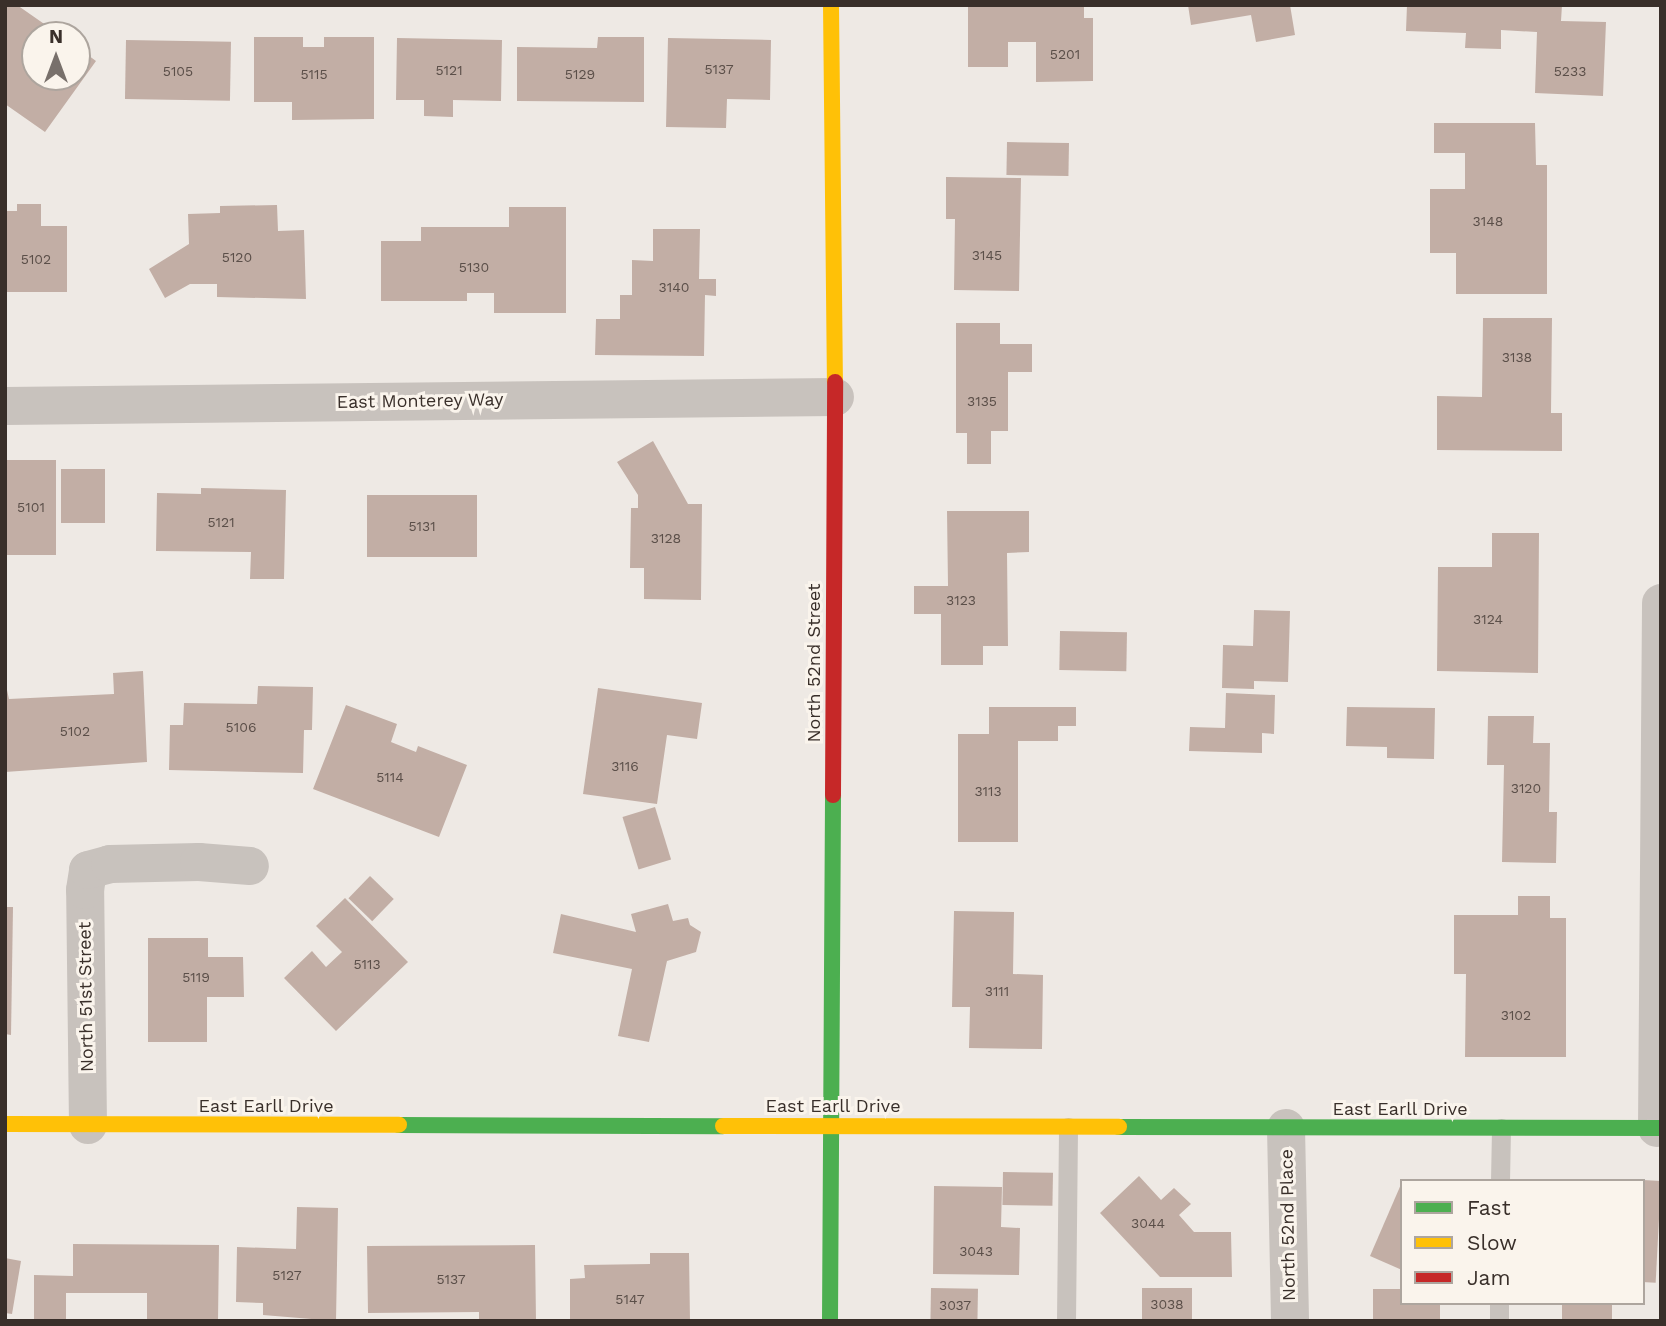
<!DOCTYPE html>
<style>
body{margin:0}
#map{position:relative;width:1666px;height:1326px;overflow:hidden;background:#eee9e4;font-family:"Work Sans",sans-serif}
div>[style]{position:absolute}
.building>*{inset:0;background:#c2aea5;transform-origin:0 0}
.lane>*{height:19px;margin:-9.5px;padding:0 9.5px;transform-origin:9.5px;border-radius:9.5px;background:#c8c2bd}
.street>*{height:38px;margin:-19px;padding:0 19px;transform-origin:19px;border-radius:19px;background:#c8c2bd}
.fast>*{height:16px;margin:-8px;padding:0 8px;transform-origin:8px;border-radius:8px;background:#4caf50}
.slow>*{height:16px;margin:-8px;padding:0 8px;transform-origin:8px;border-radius:8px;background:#ffc107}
.jam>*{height:16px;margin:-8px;padding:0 8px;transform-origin:8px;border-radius:8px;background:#c62828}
span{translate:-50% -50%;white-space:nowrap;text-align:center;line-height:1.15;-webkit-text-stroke:6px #faf4ec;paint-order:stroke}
.number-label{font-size:14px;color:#5b4f49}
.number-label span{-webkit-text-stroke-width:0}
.street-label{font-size:18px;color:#392f2a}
.frame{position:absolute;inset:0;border:7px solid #392f2a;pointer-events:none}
.legend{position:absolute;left:1400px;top:1179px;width:245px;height:126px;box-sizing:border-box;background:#faf4ec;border:2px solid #ada59e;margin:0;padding:9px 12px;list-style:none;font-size:21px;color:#392f2a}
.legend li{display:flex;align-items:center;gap:14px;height:35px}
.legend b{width:35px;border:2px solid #ada59e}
.north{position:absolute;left:21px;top:21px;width:70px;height:70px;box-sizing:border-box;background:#faf4ec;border:2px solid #ada59e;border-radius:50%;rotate:0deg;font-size:19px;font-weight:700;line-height:28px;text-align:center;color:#392f2a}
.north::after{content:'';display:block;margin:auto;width:24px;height:32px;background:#78706b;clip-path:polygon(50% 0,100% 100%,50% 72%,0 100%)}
</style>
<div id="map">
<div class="building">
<i style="clip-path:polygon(5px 5px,17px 5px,60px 35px,35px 35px,35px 77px,77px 77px,77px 47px,96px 61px,45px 132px,5px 104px)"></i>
<i style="clip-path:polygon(968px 5px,1084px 5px,1084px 18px,1093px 18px,1093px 81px,1036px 82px,1036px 42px,1008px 42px,1008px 67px,968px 67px)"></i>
<i style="clip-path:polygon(1188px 5px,1290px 5px,1295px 35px,1256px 42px,1251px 15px,1191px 25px)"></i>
<i style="clip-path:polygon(1407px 5px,1562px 5px,1561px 21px,1606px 22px,1603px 96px,1535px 93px,1537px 32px,1501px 30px,1501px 49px,1465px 48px,1466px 33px,1406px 31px)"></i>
<i style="clip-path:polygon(254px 37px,303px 37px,303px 47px,324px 47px,324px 37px,374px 37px,374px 119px,292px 120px,292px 102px,254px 102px)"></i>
<i style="clip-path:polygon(598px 37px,644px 37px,644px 102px,517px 101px,517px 47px,597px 48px)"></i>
<i style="clip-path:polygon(397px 38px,502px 40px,501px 101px,453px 100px,453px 117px,424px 116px,424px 100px,396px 100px)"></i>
<i style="clip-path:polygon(668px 38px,771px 40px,770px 100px,727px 99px,726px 128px,666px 127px)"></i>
<i style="left:126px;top:40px;width:105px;height:59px;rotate:1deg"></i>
<i style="clip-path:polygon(1434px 123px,1535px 123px,1536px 165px,1547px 165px,1547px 294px,1456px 294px,1456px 253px,1430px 253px,1430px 189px,1465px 189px,1465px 153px,1434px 153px)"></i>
<i style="left:1007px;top:142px;width:62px;height:33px;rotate:1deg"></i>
<i style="clip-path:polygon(946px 177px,1021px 178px,1019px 291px,954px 290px,955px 219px,946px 219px)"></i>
<i style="clip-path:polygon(17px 204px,41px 204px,41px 226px,67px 226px,67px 292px,5px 292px,5px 211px,17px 211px)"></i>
<i style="clip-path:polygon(277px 205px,278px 231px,304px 230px,306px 299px,217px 297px,217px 284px,190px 284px,165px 298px,149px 269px,189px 244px,188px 214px,220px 213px,220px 206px)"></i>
<i style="clip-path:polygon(509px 207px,566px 207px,566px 313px,494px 313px,494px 293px,467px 293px,467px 301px,381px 301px,381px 241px,421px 241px,421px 227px,509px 227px)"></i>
<i style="clip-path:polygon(653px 229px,700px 229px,699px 279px,716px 279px,716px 296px,705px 295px,704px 356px,595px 355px,596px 319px,620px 319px,620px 295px,632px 295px,632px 260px,653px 261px)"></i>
<i style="clip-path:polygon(1483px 318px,1552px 318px,1551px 413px,1562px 413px,1562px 451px,1437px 450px,1437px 396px,1482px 397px)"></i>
<i style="clip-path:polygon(956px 323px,1000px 323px,1000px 344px,1032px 344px,1032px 372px,1008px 372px,1008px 431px,991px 431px,991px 464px,967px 464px,967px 433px,956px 433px)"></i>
<i style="clip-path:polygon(653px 441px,688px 504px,702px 504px,701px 600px,644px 599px,644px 568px,630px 568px,631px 508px,638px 508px,638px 495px,617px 462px)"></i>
<i style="left:5px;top:460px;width:51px;height:95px"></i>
<i style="left:61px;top:469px;width:44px;height:54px"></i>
<i style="clip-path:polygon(201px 488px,286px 490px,284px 579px,250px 579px,251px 552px,156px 551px,157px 493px,201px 494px)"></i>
<i style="left:367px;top:495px;width:110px;height:62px"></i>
<i style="clip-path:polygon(947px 511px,1029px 511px,1029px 552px,1007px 553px,1008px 646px,983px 646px,983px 665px,941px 665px,941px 614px,914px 614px,914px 586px,948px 586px)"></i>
<i style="clip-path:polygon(1492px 533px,1539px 533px,1538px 673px,1437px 671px,1438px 567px,1492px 567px)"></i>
<i style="clip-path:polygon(1254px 610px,1290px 611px,1288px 682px,1254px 681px,1254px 689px,1222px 688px,1223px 645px,1253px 646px)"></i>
<i style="left:1060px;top:631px;width:67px;height:39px;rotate:1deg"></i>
<i style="clip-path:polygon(143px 671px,147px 762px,5px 772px,5px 681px,9px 699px,114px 694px,113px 673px)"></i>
<i style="clip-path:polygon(258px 686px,313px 687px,312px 730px,304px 730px,303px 773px,169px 770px,170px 725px,183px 725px,184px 703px,257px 704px)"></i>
<i style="clip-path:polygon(598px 688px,702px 703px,697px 739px,667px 735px,657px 804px,583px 794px)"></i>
<i style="clip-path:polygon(1226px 693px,1275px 695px,1274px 734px,1262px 733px,1262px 753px,1189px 751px,1190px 727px,1225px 728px)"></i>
<i style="clip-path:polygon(346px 705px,397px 724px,391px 742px,416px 752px,418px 746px,467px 765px,439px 837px,313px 789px)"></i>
<i style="clip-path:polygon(989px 707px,1076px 707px,1076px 726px,1058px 726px,1058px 741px,1018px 741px,1018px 842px,958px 842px,958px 734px,989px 734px)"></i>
<i style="clip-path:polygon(1347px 707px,1435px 708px,1434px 759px,1387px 758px,1387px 747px,1346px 746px)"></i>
<i style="clip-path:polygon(1488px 716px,1534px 716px,1533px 743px,1550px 743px,1549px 812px,1557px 812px,1556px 863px,1502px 862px,1504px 765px,1487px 765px)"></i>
<i style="left:655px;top:807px;width:55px;height:34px;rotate:73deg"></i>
<i style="left:370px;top:876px;width:33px;height:31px;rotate:44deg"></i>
<i style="clip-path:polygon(1518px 896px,1550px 896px,1550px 918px,1566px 918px,1566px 1057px,1465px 1057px,1466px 974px,1454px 974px,1454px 915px,1518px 915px)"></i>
<i style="clip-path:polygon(345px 898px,408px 962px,336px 1031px,284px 978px,312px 951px,326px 967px,342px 952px,316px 926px)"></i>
<i style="clip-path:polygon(668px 904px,673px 921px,688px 918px,690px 925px,701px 932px,696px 952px,667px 961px,649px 1042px,618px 1036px,632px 969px,553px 953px,561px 914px,636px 932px,631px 914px)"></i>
<i style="clip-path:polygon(5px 907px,13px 907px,11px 1035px,5px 1034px)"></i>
<i style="clip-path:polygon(954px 911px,1014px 912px,1013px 974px,1043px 975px,1042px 1049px,969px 1048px,970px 1007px,952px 1007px)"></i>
<i style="clip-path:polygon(148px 938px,208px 938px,208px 957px,243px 957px,244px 997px,207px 997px,207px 1042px,148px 1042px)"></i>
<i style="left:1003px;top:1172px;width:50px;height:33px;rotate:1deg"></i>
<i style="clip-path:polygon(1139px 1176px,1161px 1200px,1174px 1188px,1191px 1204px,1179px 1215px,1194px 1232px,1231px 1232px,1232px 1277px,1160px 1277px,1100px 1213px)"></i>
<i style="left:1643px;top:1180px;width:18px;height:102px;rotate:3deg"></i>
<i style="clip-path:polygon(1402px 1182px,1402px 1270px,1370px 1256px)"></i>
<i style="clip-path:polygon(934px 1186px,1002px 1187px,1001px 1227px,1020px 1228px,1019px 1275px,933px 1274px)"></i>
<i style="clip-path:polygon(297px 1207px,338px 1208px,336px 1321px,263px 1315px,263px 1303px,236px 1302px,237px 1247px,296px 1249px)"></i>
<i style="clip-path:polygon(73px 1244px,219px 1245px,218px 1321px,147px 1321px,147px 1293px,66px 1293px,66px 1321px,34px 1321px,34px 1275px,73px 1276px)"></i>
<i style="clip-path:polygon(535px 1245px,536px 1321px,479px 1321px,479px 1312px,368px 1313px,367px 1246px)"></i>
<i style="clip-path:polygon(650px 1253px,689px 1253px,690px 1321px,570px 1319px,570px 1279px,585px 1278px,584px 1265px,650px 1264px)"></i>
<i style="clip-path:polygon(5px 1258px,21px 1261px,12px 1314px,5px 1313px)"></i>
<i style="left:931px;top:1288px;width:47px;height:33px;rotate:1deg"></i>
<i style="left:1142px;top:1288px;width:50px;height:33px"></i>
<i style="clip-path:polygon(1373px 1289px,1402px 1289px,1402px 1303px,1440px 1303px,1440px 1321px,1373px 1321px)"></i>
<i style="left:1562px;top:1303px;width:50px;height:18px"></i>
</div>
<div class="lane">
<i style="left:1500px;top:1181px;width:53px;rotate:-88.9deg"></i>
<i style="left:1066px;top:1321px;width:194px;rotate:-89.4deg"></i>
<i style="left:1499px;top:1321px;width:18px;rotate:-90deg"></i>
</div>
<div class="street">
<i style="left:5px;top:406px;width:830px;rotate:-0.62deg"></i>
<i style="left:88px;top:1125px;width:235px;rotate:-90.7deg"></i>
<i style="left:85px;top:890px;width:20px;rotate:-81deg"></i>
<i style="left:88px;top:870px;width:23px;rotate:-15deg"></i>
<i style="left:110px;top:864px;width:89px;rotate:-1.3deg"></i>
<i style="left:199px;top:862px;width:51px;rotate:4.5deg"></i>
<i style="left:1286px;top:1128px;width:193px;rotate:88.8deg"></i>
<i style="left:1657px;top:1128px;width:525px;rotate:-89.56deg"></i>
</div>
<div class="fast">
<i style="left:399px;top:1125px;width:324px;rotate:0.2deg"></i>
<i style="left:1119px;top:1127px;width:542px;rotate:0.11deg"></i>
<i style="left:830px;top:1321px;width:526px;rotate:-89.67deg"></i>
</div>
<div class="slow">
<i style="left:831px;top:5px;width:377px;rotate:89.4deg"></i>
<i style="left:5px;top:1124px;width:394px;rotate:0.1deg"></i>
<i style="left:723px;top:1126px;width:396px;rotate:0.1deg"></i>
</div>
<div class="jam">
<i style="left:833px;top:795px;width:413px;rotate:-89.7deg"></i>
</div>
<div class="number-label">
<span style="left:1065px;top:54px">5201</span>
<span style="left:719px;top:69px">5137</span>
<span style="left:449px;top:70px">5121</span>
<span style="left:178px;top:71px">5105</span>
<span style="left:1570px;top:71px">5233</span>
<span style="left:314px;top:74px">5115</span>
<span style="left:580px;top:74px">5129</span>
<span style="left:1488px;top:221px">3148</span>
<span style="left:987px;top:255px">3145</span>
<span style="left:237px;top:257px">5120</span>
<span style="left:36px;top:259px">5102</span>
<span style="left:474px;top:267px">5130</span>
<span style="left:674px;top:287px">3140</span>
<span style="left:1517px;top:357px">3138</span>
<span style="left:982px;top:401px">3135</span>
<span style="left:31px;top:507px">5101</span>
<span style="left:221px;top:522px">5121</span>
<span style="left:422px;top:526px">5131</span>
<span style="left:666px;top:538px">3128</span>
<span style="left:961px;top:600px">3123</span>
<span style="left:1488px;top:619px">3124</span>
<span style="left:241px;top:727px">5106</span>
<span style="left:75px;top:731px">5102</span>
<span style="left:625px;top:766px">3116</span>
<span style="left:390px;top:777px">5114</span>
<span style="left:1526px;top:788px">3120</span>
<span style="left:988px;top:791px">3113</span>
<span style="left:367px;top:964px">5113</span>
<span style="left:196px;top:977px">5119</span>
<span style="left:997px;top:991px">3111</span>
<span style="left:1516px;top:1015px">3102</span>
<span style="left:1148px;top:1223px">3044</span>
<span style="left:976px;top:1251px">3043</span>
<span style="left:287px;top:1275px">5127</span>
<span style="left:451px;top:1279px">5137</span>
<span style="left:630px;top:1299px">5147</span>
<span style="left:1167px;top:1304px">3038</span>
<span style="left:955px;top:1305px">3037</span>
</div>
<div class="street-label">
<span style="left:420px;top:401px;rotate:-1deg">East Monterey Way</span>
<span style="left:814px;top:663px;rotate:-90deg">North 52nd Street</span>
<span style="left:86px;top:997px;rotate:-91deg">North 51st Street</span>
<span style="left:266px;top:1106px">East Earll Drive</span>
<span style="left:833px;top:1106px">East Earll Drive</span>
<span style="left:1400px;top:1109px">East Earll Drive</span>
<span style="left:1288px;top:1225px;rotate:-91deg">North 52nd Place</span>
</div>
<div class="frame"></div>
<ul class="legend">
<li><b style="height:9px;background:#4caf50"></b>Fast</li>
<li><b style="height:9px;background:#ffc107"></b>Slow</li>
<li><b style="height:9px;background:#c62828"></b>Jam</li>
</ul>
<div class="north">N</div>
</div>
